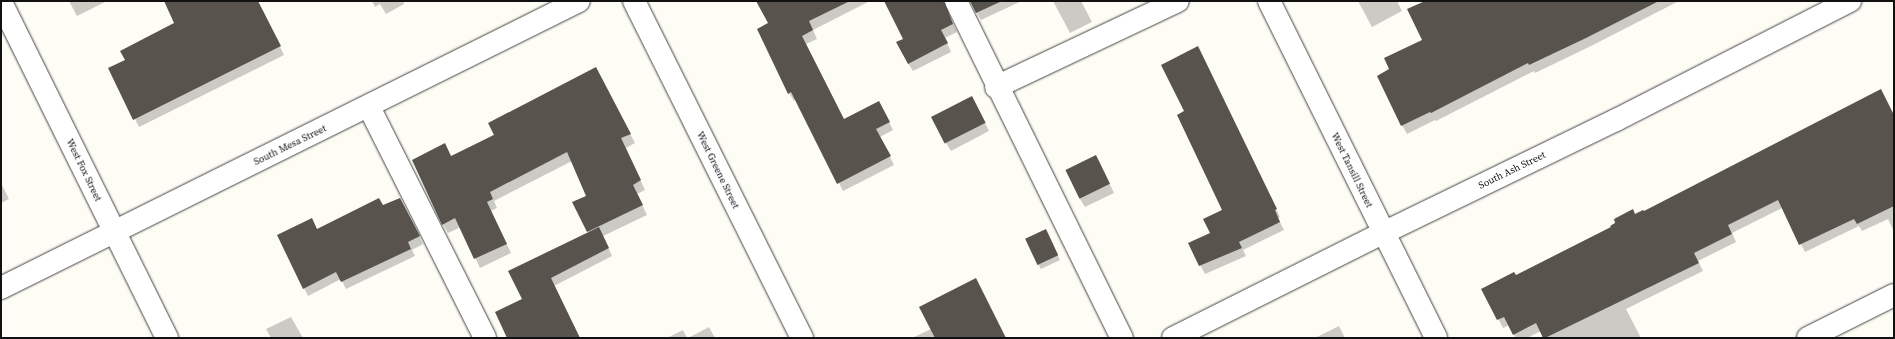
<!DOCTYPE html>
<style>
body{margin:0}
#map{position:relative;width:1895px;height:339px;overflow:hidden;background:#fefdf5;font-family:"Source Serif 4",serif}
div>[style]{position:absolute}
.shadow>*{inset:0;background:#0003}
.building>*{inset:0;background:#59534d;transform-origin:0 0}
.roads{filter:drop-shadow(0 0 1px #444) drop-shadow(0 0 1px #444)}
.minor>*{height:22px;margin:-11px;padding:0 11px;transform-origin:11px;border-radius:11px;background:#fff}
span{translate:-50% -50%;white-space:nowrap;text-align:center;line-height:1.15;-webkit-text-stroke:4px #fff;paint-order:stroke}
.street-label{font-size:10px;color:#111}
.frame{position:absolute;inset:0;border:2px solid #111;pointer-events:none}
</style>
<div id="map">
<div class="shadow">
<i style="clip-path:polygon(69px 1px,107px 1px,77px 16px)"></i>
<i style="clip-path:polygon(165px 1px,200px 1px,262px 9px,284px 55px,139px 127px,109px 68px,126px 60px,176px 24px)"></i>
<i style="clip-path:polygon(372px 1px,403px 1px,404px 4px,386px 14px,380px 4px,375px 7px)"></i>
<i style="clip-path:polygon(762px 1px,870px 1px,813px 30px,817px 39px,806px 44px,844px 120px,883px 110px,893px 130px,880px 137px,894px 165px,843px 191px,796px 99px,794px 101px,789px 93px)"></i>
<i style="clip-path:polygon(885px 1px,946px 1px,949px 5px,949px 15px,957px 32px,945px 38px,951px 52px,913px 71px,908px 63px,904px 39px)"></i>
<i style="clip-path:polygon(970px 1px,1022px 1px,981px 20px)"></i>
<i style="clip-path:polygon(1053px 1px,1081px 1px,1092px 22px,1070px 33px)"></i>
<i style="clip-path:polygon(1358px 1px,1397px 1px,1402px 11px,1372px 27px)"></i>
<i style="clip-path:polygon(1427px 1px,1679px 1px,1591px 46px,1535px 73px,1534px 71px,1436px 121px,1435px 120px,1407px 134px,1402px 125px,1391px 70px,1423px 41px)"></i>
<i style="clip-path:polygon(1202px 55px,1280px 217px,1278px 218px,1284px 230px,1243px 250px,1246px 256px,1205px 274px,1189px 244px,1211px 233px,1224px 210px,1186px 112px)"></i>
<i style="clip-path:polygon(601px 77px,635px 143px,626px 148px,645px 190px,637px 194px,647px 215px,603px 236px,612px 256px,554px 286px,580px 338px,509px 338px,523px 300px,589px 233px,574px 203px,588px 196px,572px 161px,494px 201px,497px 208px,491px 211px,511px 253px,480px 268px,461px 227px,448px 233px,443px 224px,452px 157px)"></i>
<i style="clip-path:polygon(976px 105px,989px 131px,951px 151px,946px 143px)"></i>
<i style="clip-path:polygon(1894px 116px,1894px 232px,1888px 219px,1862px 231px,1859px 226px,1805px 252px,1782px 208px,1732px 233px,1736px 242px,1698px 261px,1703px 271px,1626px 309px,1641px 338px,1545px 338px,1541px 331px,1527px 338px,1516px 338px,1509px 325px,1503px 328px,1483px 289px,1515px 276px,1635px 215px)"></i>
<i style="clip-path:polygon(1100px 164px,1114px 193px,1085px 207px,1080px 199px)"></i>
<i style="clip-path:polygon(1px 183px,9px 199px,1px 203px)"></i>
<i style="clip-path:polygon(400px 199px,423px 244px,412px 250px,415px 256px,346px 289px,341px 279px,308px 296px,304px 288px,383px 206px)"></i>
<i style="clip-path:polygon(1048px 235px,1060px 260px,1041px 269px,1038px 264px)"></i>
<i style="clip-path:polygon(291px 317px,303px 338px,271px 338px,266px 329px)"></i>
<i style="clip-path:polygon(1339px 326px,1345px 338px,1315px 338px)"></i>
<i style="clip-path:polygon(709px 327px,715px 338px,688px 338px)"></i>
<i style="clip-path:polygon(931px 329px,1005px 338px,912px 338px)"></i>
<i style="clip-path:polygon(683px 330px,687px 338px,667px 338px)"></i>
</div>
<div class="building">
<i style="clip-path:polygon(164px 1px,258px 1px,281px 46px,133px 120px,108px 68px,125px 60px,120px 51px,174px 23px)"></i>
<i style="clip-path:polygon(756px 1px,850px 1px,809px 21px,813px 30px,802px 36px,844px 119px,879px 101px,890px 122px,876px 129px,891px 156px,837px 184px,791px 92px,788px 94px,757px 29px,768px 23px)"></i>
<i style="clip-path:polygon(884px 1px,944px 1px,953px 24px,941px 30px,948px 43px,908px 64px,896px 42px,903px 39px)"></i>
<i style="clip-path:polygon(970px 1px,1002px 1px,976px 13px)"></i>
<i style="clip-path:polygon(1425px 1px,1659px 1px,1586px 38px,1529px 65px,1528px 63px,1431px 113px,1430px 112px,1401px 126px,1377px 76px,1389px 69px,1384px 58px,1422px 40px,1407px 9px)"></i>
<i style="clip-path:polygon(1198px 46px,1277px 209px,1275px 210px,1280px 222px,1239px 242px,1242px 248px,1199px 266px,1188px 243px,1210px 233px,1203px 219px,1222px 210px,1177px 115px,1184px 111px,1161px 65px)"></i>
<i style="clip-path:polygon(596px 67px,631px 134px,621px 138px,641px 180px,633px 185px,643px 205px,587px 232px,572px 202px,586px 196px,567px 152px,490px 192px,493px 199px,487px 202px,507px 244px,474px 259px,455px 218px,442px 225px,412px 160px,445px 143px,451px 156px,494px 135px,488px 123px)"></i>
<i style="clip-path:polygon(1881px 89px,1894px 115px,1894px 206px,1857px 224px,1854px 219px,1799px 245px,1778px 200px,1728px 225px,1732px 234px,1694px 253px,1699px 263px,1545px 338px,1543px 338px,1536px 323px,1513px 335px,1504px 317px,1497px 320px,1481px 289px,1514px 272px,1516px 275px,1611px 227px,1610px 226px,1615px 223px,1614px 219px,1633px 209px,1635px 214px,1643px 210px,1644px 211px)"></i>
<i style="left:972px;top:96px;width:30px;height:46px;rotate:63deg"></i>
<i style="left:1096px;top:155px;width:32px;height:34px;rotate:64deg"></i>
<i style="clip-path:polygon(379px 198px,383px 205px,400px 198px,420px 236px,408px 242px,411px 249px,341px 282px,336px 272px,303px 289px,277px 235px,312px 218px,317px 229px)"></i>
<i style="clip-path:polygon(599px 227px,609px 248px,551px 278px,580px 338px,507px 338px,495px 312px,522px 299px,508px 271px)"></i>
<i style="left:1046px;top:229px;width:29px;height:23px;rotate:65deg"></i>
<i style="clip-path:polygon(976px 278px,1006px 338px,935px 338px,919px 307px)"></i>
</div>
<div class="roads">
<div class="minor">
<i style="left:634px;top:1px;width:377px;rotate:63.5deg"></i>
<i style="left:956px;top:1px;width:376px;rotate:63.8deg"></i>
<i style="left:1269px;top:1px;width:376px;rotate:63.6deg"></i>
<i style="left:1px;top:2px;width:375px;rotate:63.7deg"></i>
<i style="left:996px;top:87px;width:201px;rotate:-25.3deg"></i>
<i style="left:369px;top:107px;width:258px;rotate:63.3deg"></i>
<i style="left:1px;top:288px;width:645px;rotate:-26.41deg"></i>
<i style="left:1173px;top:338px;width:235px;rotate:-26.6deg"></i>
<i style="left:1383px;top:233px;width:259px;rotate:-25.9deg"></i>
<i style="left:1616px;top:120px;width:263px;rotate:-27deg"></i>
<i style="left:1808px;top:338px;width:96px;rotate:-26.6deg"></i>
</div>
</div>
<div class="street-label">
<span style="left:290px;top:145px;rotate:-26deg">South Mesa Street</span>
<span style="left:84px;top:170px;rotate:64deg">West Fox Street</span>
<span style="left:718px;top:170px;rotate:64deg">West Greene Street</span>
<span style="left:1352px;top:170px;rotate:64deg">West Tansill Street</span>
<span style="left:1512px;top:170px;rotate:-26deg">South Ash Street</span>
</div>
<div class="frame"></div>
</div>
